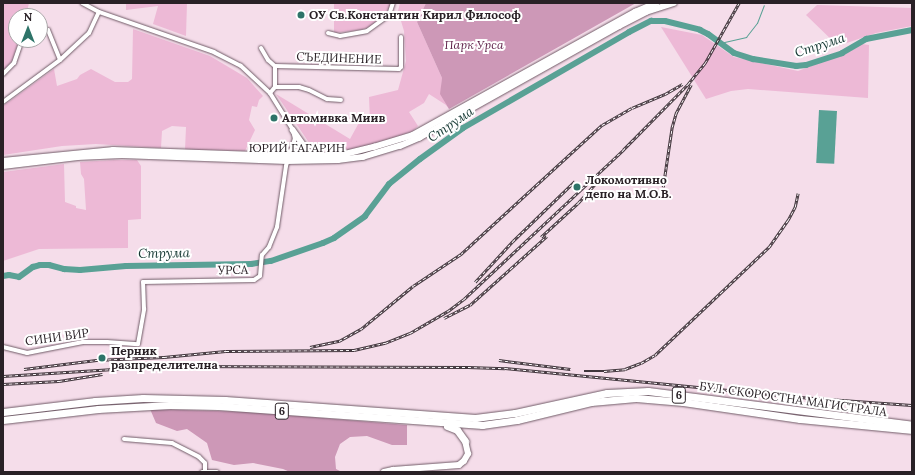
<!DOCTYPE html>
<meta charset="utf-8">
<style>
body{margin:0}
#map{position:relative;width:915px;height:475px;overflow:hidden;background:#f5ddea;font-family:Lora,serif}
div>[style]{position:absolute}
.green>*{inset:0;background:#edb9d6}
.forest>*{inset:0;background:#cd98b7}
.water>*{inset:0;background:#59a195;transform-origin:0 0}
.stream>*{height:1px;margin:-0.5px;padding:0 0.5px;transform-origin:0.5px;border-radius:0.5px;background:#59a195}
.river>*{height:6px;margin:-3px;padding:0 3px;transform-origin:3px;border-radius:3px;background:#59a195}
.roads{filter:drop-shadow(0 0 1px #705b67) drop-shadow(0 0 1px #705b67)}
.street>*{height:4px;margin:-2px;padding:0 2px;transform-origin:2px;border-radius:2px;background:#fff}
.secondary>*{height:5.5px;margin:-2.75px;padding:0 2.75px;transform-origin:2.75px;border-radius:2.75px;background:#fff}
.highway>*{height:7px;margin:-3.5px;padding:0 3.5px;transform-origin:3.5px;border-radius:3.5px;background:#fff}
.rail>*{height:2.5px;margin-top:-1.25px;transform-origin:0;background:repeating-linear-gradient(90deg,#fff 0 3px,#40363c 0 6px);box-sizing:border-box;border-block:1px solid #40363c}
.dots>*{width:11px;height:11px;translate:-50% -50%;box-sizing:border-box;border:2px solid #fff;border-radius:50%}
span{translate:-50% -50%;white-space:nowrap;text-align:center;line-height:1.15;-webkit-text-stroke:4px #fff;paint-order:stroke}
.shield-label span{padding:1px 3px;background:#fff;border:1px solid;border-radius:3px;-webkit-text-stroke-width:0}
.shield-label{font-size:11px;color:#292126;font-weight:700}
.poi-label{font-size:12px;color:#292126;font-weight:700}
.left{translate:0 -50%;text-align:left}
.park-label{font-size:12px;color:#5c1d46;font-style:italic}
.street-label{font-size:12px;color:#292126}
.water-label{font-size:13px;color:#133631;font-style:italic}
.frame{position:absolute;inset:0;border:4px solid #292126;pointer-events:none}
.north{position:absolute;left:8px;top:8px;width:40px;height:40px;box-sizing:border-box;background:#fff;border:1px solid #a9a6a8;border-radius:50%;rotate:0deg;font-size:11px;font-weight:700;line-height:16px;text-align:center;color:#292126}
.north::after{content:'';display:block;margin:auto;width:14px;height:18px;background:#2e7469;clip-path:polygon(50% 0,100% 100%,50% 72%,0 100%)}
</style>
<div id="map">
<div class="green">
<i style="clip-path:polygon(3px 3px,29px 3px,26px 16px,16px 16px,16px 40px,19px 40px,12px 61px,3px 72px)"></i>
<i style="clip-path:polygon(126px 3px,187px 3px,186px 36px,153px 24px,158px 6px,126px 10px)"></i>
<i style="clip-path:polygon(334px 3px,391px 3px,387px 13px,370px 27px,360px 30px,334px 33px)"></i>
<i style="clip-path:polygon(400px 3px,426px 3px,417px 22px,442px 78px,441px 94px,449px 109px,446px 105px,429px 94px,424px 103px,409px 112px,418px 126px,413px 131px,395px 138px,356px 149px,336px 152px,318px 152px,314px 150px,276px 94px,350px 139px,361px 119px,370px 121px,369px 97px,398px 90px,406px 61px,404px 31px,398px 11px)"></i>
<i style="clip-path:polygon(817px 5px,912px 8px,912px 26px,876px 33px,838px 46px,806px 15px)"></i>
<i style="clip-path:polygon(661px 27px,702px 35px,734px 57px,798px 71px,851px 51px,862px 44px,869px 45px,868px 98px,748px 89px,731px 91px,706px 99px)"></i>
<i style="clip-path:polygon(133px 29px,210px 56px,247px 78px,263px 96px,259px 100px,257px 107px,252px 106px,249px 120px,255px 130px,245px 151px,185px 150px,186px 127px,172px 126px,162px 131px,161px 148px,96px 144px,62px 146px,3px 155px,3px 106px,54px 69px,57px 86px,77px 79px,80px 75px,91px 69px,115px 82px,128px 82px,132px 79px)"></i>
<i style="clip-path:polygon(114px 160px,137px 160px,141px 166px,141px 219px,128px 220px,128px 248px,39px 249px,3px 261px,3px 172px,64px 164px,65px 202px,76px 206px,76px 208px,86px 210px,84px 179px,81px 174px,80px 162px)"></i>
</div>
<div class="forest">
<i style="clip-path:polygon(426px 3px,636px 3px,449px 109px,440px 94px,442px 78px,417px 22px)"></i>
<i style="clip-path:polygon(150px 409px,250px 412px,407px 425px,407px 445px,392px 445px,367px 436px,350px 437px,340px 444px,335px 457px,336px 469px,342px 472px,290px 472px,283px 469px,253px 463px,234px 465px,212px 460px,207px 443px,187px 429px,177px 431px,156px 423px)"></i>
</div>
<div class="water">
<i style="left:819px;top:110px;width:18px;height:53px;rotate:3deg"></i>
</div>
<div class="stream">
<i style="left:720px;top:43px;width:27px;rotate:-13deg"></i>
<i style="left:746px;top:37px;width:18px;rotate:-52deg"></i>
<i style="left:757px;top:23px;width:19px;rotate:-69deg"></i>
</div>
<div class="river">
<i style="left:3px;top:276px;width:6px;rotate:-9deg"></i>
<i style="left:9px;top:275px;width:10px;rotate:11deg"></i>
<i style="left:19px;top:277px;width:17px;rotate:-36deg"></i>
<i style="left:33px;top:267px;width:7px;rotate:-16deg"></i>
<i style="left:40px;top:265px;width:9px"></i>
<i style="left:49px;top:265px;width:16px;rotate:15deg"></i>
<i style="left:64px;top:269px;width:16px;rotate:4deg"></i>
<i style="left:80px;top:270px;width:46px;rotate:-5deg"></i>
<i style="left:126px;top:266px;width:125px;rotate:-0.9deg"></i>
<i style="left:251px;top:264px;width:20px;rotate:-9deg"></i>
<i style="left:271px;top:261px;width:55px;rotate:-19.1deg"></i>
<i style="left:323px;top:243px;width:12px;rotate:-24deg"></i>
<i style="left:334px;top:238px;width:38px;rotate:-35deg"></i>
<i style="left:365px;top:216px;width:40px;rotate:-53deg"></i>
<i style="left:389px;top:184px;width:40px;rotate:-39deg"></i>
<i style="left:420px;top:159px;width:53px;rotate:-35.8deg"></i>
<i style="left:463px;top:128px;width:192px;rotate:-30deg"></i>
<i style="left:629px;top:32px;width:25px;rotate:-27deg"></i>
<i style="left:651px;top:21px;width:14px"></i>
<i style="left:665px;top:21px;width:36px;rotate:14deg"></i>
<i style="left:700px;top:30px;width:9px;rotate:27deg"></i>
<i style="left:708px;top:34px;width:32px;rotate:36deg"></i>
<i style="left:734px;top:53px;width:20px;rotate:18deg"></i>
<i style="left:753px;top:59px;width:44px;rotate:9.2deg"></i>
<i style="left:796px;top:66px;width:10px;rotate:-6deg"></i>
<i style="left:806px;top:65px;width:38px;rotate:-18deg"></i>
<i style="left:842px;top:53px;width:28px;rotate:-30deg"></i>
<i style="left:866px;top:39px;width:47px;rotate:-11.1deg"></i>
</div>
<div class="roads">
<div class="street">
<i style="left:40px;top:30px;width:8px"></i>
<i style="left:48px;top:30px;width:32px;rotate:68deg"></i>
<i style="left:328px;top:33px;width:12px;rotate:14deg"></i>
<i style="left:340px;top:36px;width:27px;rotate:-10deg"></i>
<i style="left:367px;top:31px;width:27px;rotate:-36deg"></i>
<i style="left:389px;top:15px;width:13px;rotate:-72deg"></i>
<i style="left:261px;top:48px;width:14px;rotate:60deg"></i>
<i style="left:268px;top:60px;width:9px;rotate:41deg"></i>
<i style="left:3px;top:74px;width:16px;rotate:-45deg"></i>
<i style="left:14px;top:63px;width:24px;rotate:-71deg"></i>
<i style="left:275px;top:87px;width:24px"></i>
<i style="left:299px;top:87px;width:10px;rotate:17deg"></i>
<i style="left:309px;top:90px;width:20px;rotate:27deg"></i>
<i style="left:327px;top:99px;width:14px;rotate:4deg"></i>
<i style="left:270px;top:93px;width:8px;rotate:-50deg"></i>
<i style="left:275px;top:87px;width:21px;rotate:-90deg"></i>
<i style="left:275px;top:66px;width:124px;rotate:1.4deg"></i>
<i style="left:399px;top:69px;width:3px;rotate:-45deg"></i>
<i style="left:401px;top:67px;width:30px;rotate:-90deg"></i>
<i style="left:3px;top:102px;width:71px;rotate:-36.4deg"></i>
<i style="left:60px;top:60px;width:40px;rotate:-43deg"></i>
<i style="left:89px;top:33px;width:23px;rotate:-65deg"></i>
<i style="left:3px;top:347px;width:25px;rotate:14deg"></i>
<i style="left:27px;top:353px;width:57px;rotate:-11.1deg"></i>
<i style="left:83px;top:342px;width:24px"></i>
<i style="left:107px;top:342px;width:31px;rotate:4deg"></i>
<i style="left:138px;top:344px;width:36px;rotate:-80deg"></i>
<i style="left:144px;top:309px;width:27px;rotate:-92deg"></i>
<i style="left:143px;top:282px;width:111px;rotate:-1deg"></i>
<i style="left:254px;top:280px;width:7px;rotate:-34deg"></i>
<i style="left:260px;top:276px;width:21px;rotate:-85deg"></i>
<i style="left:262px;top:255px;width:11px;rotate:-49deg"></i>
<i style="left:269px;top:247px;width:22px;rotate:-68deg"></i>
<i style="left:277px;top:227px;width:62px;rotate:-81.6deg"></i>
<i style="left:286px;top:166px;width:28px;rotate:-72deg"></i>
<i style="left:295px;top:139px;width:9px;rotate:-103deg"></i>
<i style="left:293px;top:130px;width:44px;rotate:-121.9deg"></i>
<i style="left:270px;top:93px;width:40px;rotate:-137deg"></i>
<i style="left:241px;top:66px;width:30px;rotate:-153deg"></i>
<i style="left:214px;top:52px;width:122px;rotate:-160.8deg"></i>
<i style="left:99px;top:12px;width:19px;rotate:-152deg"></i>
<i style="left:124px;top:439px;width:48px;rotate:4.8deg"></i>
<i style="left:172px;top:443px;width:30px;rotate:27deg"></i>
<i style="left:199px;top:457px;width:8px;rotate:45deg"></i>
<i style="left:205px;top:463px;width:8px;rotate:90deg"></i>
<i style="left:202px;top:472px;width:15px"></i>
</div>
<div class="secondary">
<i style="left:293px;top:130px;width:33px;rotate:55deg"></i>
<i style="left:3px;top:161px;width:111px;rotate:-5.7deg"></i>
<i style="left:113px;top:150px;width:200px;rotate:2deg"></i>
<i style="left:313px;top:157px;width:32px;rotate:-5deg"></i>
<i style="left:345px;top:154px;width:30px;rotate:-14deg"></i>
<i style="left:374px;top:147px;width:41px;rotate:-17.1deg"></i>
<i style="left:413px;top:135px;width:254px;rotate:-29deg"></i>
<i style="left:635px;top:12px;width:23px;rotate:-23deg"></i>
<i style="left:3px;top:166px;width:75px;rotate:-6.9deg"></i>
<i style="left:77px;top:157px;width:45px;rotate:-2.5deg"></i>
<i style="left:122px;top:155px;width:165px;rotate:2.1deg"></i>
<i style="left:287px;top:161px;width:51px;rotate:-1.1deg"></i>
<i style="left:338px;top:160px;width:25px;rotate:-7deg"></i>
<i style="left:363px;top:157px;width:39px;rotate:-17deg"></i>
<i style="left:400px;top:146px;width:21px;rotate:-23deg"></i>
<i style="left:419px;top:138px;width:229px;rotate:-29.2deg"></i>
<i style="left:619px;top:26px;width:30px;rotate:-27deg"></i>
<i style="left:646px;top:12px;width:29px;rotate:-18deg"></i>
<i style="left:384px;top:472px;width:9px;rotate:-13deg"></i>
<i style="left:393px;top:470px;width:66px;rotate:-4.3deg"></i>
<i style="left:459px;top:465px;width:6px;rotate:-39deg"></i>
<i style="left:464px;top:461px;width:8px;rotate:-60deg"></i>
<i style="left:468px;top:454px;width:13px;rotate:-103deg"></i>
</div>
<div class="highway">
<i style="left:3px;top:412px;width:93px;rotate:-6.8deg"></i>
<i style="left:95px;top:401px;width:48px;rotate:-3.6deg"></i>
<i style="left:143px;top:398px;width:82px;rotate:1.4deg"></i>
<i style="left:225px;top:400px;width:251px;rotate:4.1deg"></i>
<i style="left:475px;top:418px;width:40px;rotate:-7.1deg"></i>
<i style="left:515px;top:413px;width:94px;rotate:-12.3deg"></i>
<i style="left:607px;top:393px;width:41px;rotate:-2.8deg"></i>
<i style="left:648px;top:391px;width:266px;rotate:7.3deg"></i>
<i style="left:3px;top:420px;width:96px;rotate:-6.6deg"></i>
<i style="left:98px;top:409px;width:72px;rotate:-3.2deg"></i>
<i style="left:170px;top:405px;width:48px;rotate:1.2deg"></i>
<i style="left:218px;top:406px;width:265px;rotate:4.1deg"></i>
<i style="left:482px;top:425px;width:35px;rotate:-8deg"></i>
<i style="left:517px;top:420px;width:76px;rotate:-13.7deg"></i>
<i style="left:591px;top:402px;width:45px;rotate:-5.1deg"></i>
<i style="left:636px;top:398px;width:47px;rotate:4.9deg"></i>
<i style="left:683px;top:402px;width:118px;rotate:8.3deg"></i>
<i style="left:800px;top:419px;width:113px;rotate:5.6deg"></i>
<i style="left:447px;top:426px;width:11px;rotate:22deg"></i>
<i style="left:457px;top:430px;width:14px;rotate:54deg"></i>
</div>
</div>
<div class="rail">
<i style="left:663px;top:187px;width:61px;rotate:-81.5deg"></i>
<i style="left:672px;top:127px;width:15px;rotate:-74deg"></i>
<i style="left:676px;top:113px;width:32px;rotate:-62deg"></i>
<i style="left:541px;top:237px;width:50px;rotate:-42.6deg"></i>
<i style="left:578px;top:203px;width:25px;rotate:-48deg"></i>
<i style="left:475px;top:282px;width:56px;rotate:-47.2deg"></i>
<i style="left:513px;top:241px;width:86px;rotate:-44.1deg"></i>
<i style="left:444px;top:318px;width:29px;rotate:-27deg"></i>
<i style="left:470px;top:305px;width:103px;rotate:-41.9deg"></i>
<i style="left:310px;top:347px;width:30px;rotate:-12deg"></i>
<i style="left:339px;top:341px;width:25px;rotate:-29deg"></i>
<i style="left:361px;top:329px;width:67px;rotate:-39.6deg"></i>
<i style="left:413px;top:286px;width:58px;rotate:-33.7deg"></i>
<i style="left:461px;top:254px;width:191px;rotate:-42.5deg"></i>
<i style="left:602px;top:125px;width:34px;rotate:-30deg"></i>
<i style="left:632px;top:108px;width:36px;rotate:-23deg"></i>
<i style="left:665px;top:94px;width:20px;rotate:-30deg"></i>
<i style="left:499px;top:360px;width:72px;rotate:7.2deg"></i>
<i style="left:24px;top:369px;width:73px;rotate:-7.1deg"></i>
<i style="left:96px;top:360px;width:68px;rotate:-2.5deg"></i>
<i style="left:164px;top:357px;width:62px;rotate:-5.5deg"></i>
<i style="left:226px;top:351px;width:128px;rotate:-0.4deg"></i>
<i style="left:354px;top:350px;width:32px;rotate:-13deg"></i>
<i style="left:385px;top:343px;width:27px;rotate:-22deg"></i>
<i style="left:410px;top:333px;width:44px;rotate:-30.1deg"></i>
<i style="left:448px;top:311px;width:20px;rotate:-37deg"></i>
<i style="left:464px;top:299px;width:218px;rotate:-43.1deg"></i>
<i style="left:623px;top:150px;width:93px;rotate:-45.4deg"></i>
<i style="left:688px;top:84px;width:27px;rotate:-51deg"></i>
<i style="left:705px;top:63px;width:69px;rotate:-60.5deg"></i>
<i style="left:584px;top:371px;width:20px"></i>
<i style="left:604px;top:371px;width:21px;rotate:-5deg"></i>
<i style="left:625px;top:369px;width:17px;rotate:-21deg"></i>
<i style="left:641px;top:363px;width:16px;rotate:-30deg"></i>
<i style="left:655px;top:355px;width:157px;rotate:-43.5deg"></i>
<i style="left:769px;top:247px;width:33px;rotate:-55deg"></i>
<i style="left:788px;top:220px;width:15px;rotate:-62deg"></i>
<i style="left:795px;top:207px;width:14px;rotate:-78deg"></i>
<i style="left:3px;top:376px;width:159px;rotate:-3.6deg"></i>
<i style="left:162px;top:366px;width:306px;rotate:0.2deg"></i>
<i style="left:468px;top:367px;width:37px;rotate:2deg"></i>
<i style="left:505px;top:368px;width:296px;rotate:5.6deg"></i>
<i style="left:800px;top:397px;width:112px;rotate:4.1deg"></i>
<i style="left:3px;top:384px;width:56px;rotate:-3.1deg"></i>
<i style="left:59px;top:381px;width:44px;rotate:-9.2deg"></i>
</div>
<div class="dots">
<i style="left:301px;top:15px;background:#2e7469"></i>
<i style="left:274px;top:118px;background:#2e7469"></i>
<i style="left:577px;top:187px;background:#2e7469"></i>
<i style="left:102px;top:358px;background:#2e7469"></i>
</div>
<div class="shield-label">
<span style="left:679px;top:395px">6</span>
<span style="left:282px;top:411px">6</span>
</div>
<div class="poi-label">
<span class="left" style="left:309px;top:15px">ОУ Св.Константин Кирил Философ</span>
<span class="left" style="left:282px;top:118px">Автомивка Миив</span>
<span class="left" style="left:585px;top:187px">Локомотивно<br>депо на М.О.В.</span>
<span class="left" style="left:111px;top:358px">Перник<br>разпределителна</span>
</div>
<div class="park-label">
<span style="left:474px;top:45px">Парк Урса</span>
</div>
<div class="street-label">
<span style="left:339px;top:58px;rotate:2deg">СЪЕДИНЕНИЕ</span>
<span style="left:297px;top:148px">ЮРИЙ ГАГАРИН</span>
<span style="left:233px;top:270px;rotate:-1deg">УРСА</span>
<span style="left:57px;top:337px;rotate:-8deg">СИНИ ВИР</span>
<span style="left:793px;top:399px;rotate:8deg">БУЛ. СКОРОСТНА МАГИСТРАЛА</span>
</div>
<div class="water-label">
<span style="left:820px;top:46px;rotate:-18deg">Струма</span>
<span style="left:451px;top:125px;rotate:-34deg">Струма</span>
<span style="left:164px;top:254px;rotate:-1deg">Струма</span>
</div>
<div class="frame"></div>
<div class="north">N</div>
</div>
